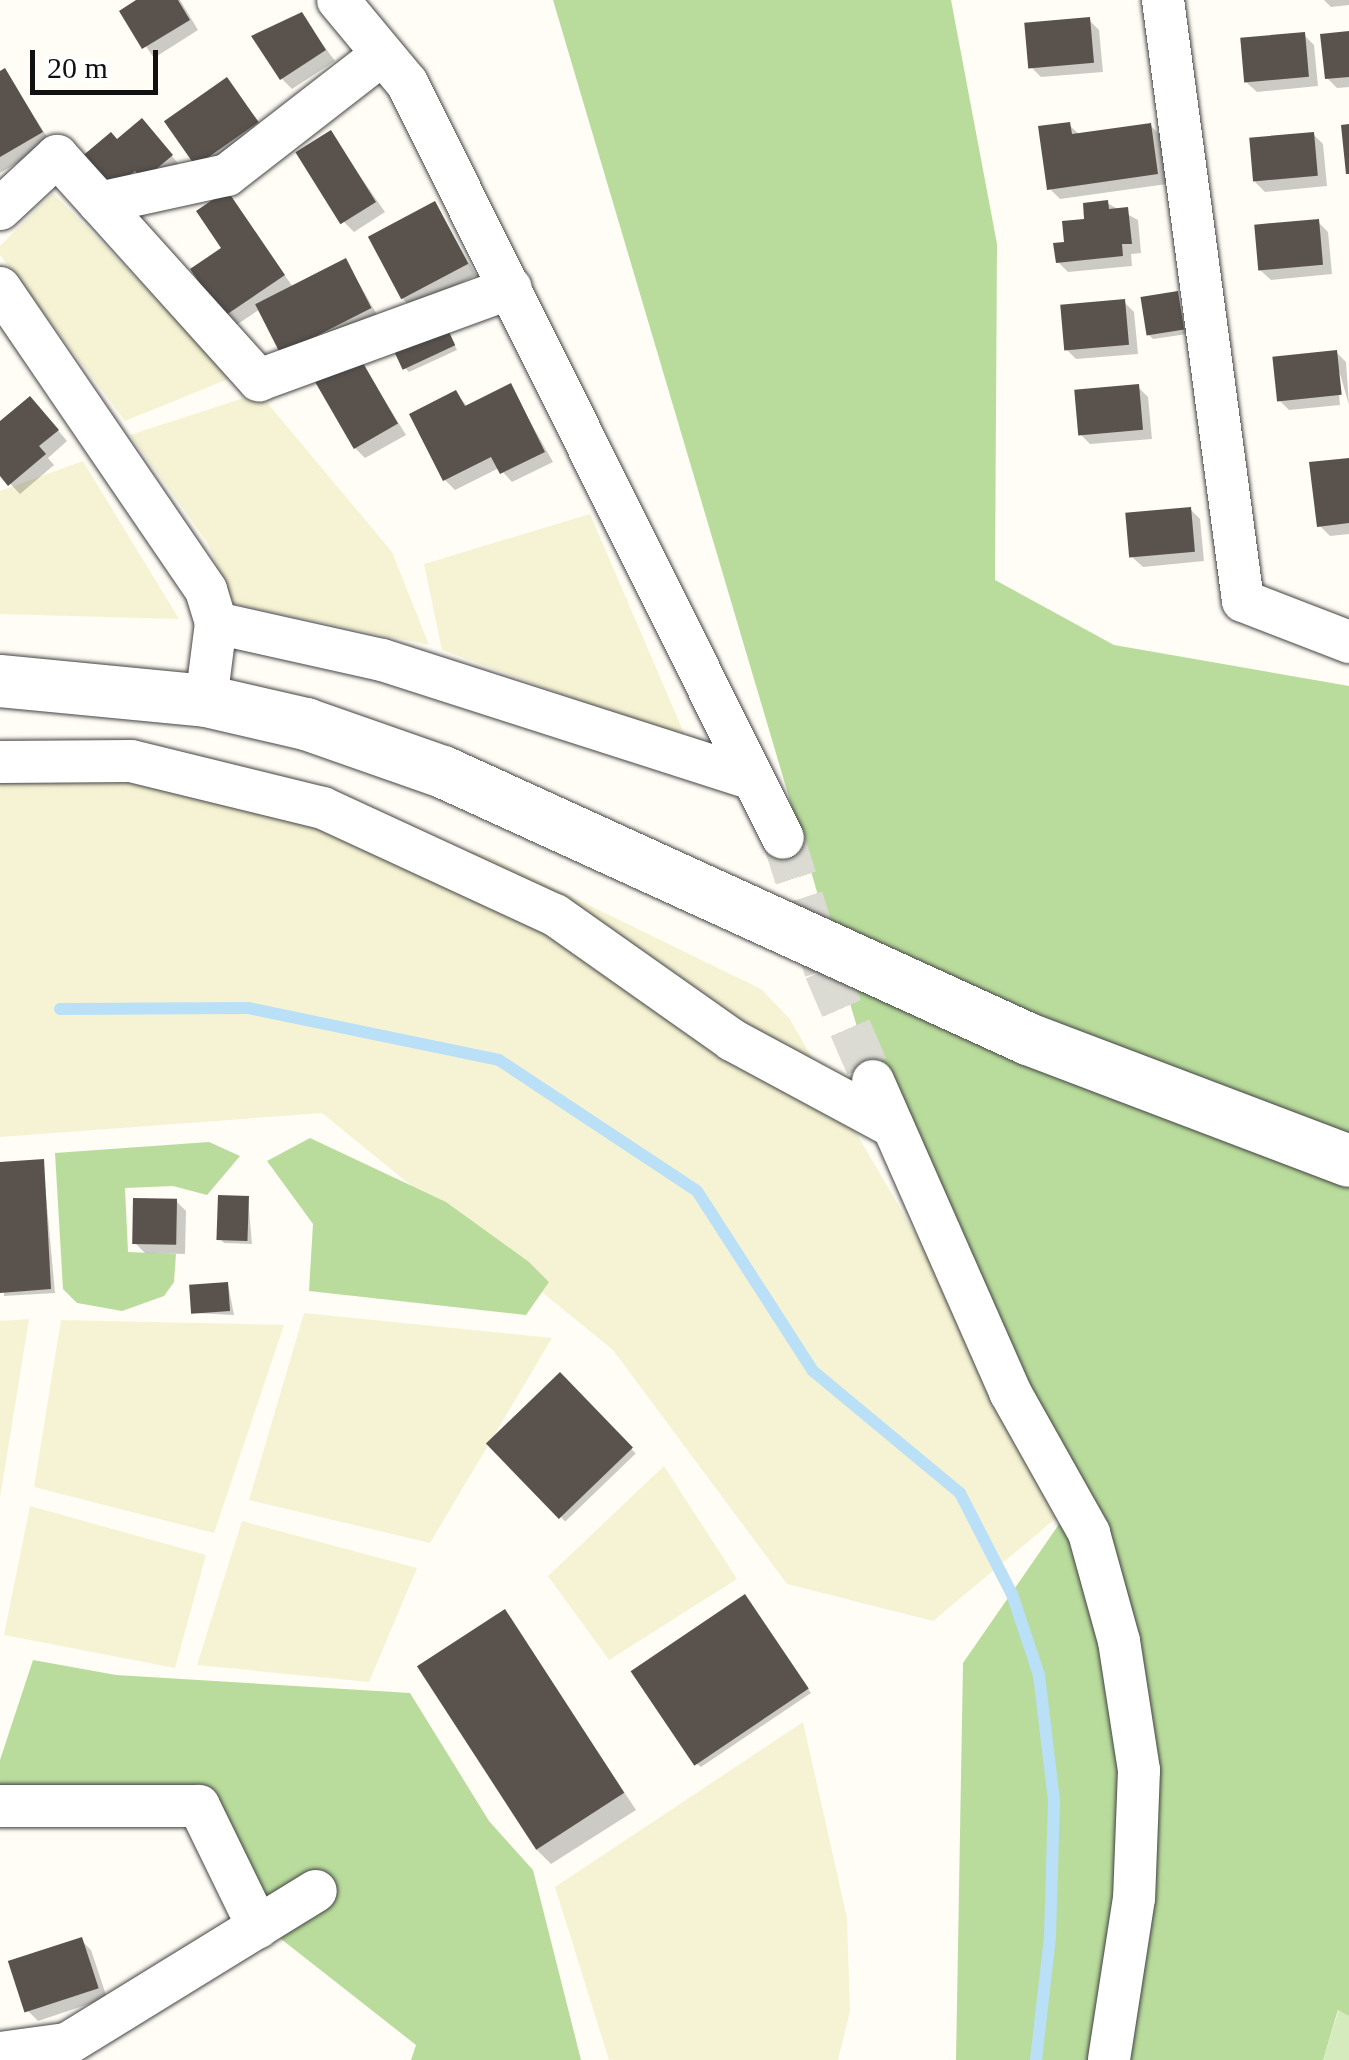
<!DOCTYPE html>
<style>
body{margin:0}
#map{position:relative;width:1349px;height:2060px;overflow:hidden;background:#fffdf5;font-family:"Times New Roman",serif}
div>[style]{position:absolute}
.farmland>*{inset:0;background:#f6f3d4}
.green>*{inset:0;background:#d5ebbd}
.forest>*{inset:0;background:#b9dc9c}
.shadow>*{inset:0;background:#0003;transform-origin:0 0}
.stream>*{height:12px;margin:-6px;padding:0 6px;transform-origin:6px;border-radius:6px;background:#b9e0f7}
.building>*{inset:0;background:#5a524d;transform-origin:0 0}
.minor-tunnel>*{height:42px;margin-top:-21px;transform-origin:0;background:repeating-linear-gradient(90deg,#dbdad3 0 42px,transparent 0 63px)}
.roads{filter:drop-shadow(0 0 2px #444) drop-shadow(0 0 2px #444)}
.minor>*{height:42px;margin:-21px;padding:0 21px;transform-origin:21px;border-radius:21px;background:#fff}
.tertiary>*{height:52px;margin:-26px;padding:0 26px;transform-origin:26px;border-radius:26px;background:#fff}
span{translate:-50% -50%;white-space:nowrap;text-align:center;line-height:1.15;-webkit-text-stroke:10px #fff;paint-order:stroke}
.scale{position:absolute;left:30px;top:50px;width:128px;height:45px;box-sizing:border-box;border:5px solid #111;border-top:0;padding-left:12px;font-size:30px;line-height:35px;white-space:nowrap;color:#111;-webkit-text-stroke:8px #fff;paint-order:stroke}
</style>
<div id="map">
<div class="farmland">
<i style="clip-path:polygon(53px 193px,233px 377px,125px 421px,0 255px,0 246px)"></i>
<i style="clip-path:polygon(259px 393px,392px 552px,429px 645px,234px 604px,207px 542px,130px 435px)"></i>
<i style="clip-path:polygon(83px 461px,179px 619px,0 614px,0 491px)"></i>
<i style="clip-path:polygon(590px 514px,687px 740px,442px 650px,424px 564px)"></i>
<i style="clip-path:polygon(0 768px,204px 779px,488px 856px,761px 989px,789px 1018px,1073px 1504px,933px 1621px,787px 1584px,613px 1350px,322px 1113px,0 1137px)"></i>
<i style="clip-path:polygon(304px 1313px,552px 1338px,430px 1543px,249px 1500px)"></i>
<i style="clip-path:polygon(29px 1319px,0 1498px,0 1321px)"></i>
<i style="clip-path:polygon(61px 1320px,284px 1325px,214px 1533px,34px 1487px)"></i>
<i style="clip-path:polygon(664px 1466px,737px 1579px,609px 1660px,548px 1576px)"></i>
<i style="clip-path:polygon(30px 1506px,206px 1555px,175px 1668px,4px 1635px)"></i>
<i style="clip-path:polygon(242px 1521px,417px 1568px,369px 1682px,197px 1665px)"></i>
<i style="clip-path:polygon(803px 1722px,847px 1918px,850px 2011px,838px 2060px,609px 2060px,555px 1887px)"></i>
</div>
<div class="green">
<i style="clip-path:polygon(1339px 2009px,1349px 2016px,1349px 2060px,1323px 2060px)"></i>
</div>
<div class="forest">
<i style="clip-path:polygon(553px 0,951px 0,997px 244px,995px 580px,1114px 645px,1349px 686px,1349px 2016px,1338px 2010px,1323px 2060px,956px 2060px,963px 1663px,1073px 1504px,873px 1081px)"></i>
<i style="clip-path:polygon(310px 1138px,446px 1202px,529px 1262px,549px 1282px,526px 1315px,309px 1291px,313px 1224px,267px 1161px)"></i>
<i style="clip-path:polygon(209px 1142px,240px 1156px,207px 1195px,173px 1186px,125px 1188px,128px 1252px,176px 1254px,174px 1282px,164px 1296px,122px 1311px,77px 1303px,63px 1289px,55px 1153px)"></i>
<i style="clip-path:polygon(33px 1660px,116px 1675px,410px 1693px,489px 1821px,533px 1870px,581px 2060px,411px 2060px,416px 2045px,253px 1917px,199px 1807px,0 1790px,0 1760px)"></i>
</div>
<div class="shadow">
<i style="clip-path:polygon(141px 0,180px 0,198px 30px,154px 58px,122px 12px)"></i>
<i style="clip-path:polygon(1324px 0,1349px 0,1349px 5px,1331px 7px)"></i>
<i style="clip-path:polygon(301px 15px,335px 61px,292px 89px,282px 79px)"></i>
<i style="clip-path:polygon(1089px 20px,1099px 30px,1103px 72px,1041px 77px,1031px 67px)"></i>
<i style="clip-path:polygon(1349px 34px,1349px 87px,1337px 88px,1327px 78px)"></i>
<i style="clip-path:polygon(1304px 35px,1314px 45px,1318px 86px,1257px 92px,1246px 82px)"></i>
<i style="clip-path:polygon(5px 71px,51px 143px,0 173px,0 74px)"></i>
<i style="left:227px;top:80px;width:66px;height:73px;rotate:53deg"></i>
<i style="clip-path:polygon(1069px 125px,1080px 135px,1150px 125px,1160px 135px,1167px 184px,1060px 199px,1050px 189px)"></i>
<i style="clip-path:polygon(152px 132px,181px 167px,121px 200px,118px 142px)"></i>
<i style="clip-path:polygon(330px 133px,385px 212px,354px 232px,344px 222px)"></i>
<i style="clip-path:polygon(1313px 134px,1323px 144px,1327px 186px,1265px 192px,1255px 182px)"></i>
<i style="clip-path:polygon(226px 193px,293px 287px,346px 261px,379px 318px,291px 361px,260px 309px,235px 326px,225px 316px)"></i>
<i style="clip-path:polygon(1107px 203px,1138px 220px,1141px 253px,1131px 254px,1132px 266px,1068px 272px,1058px 262px,1067px 244px)"></i>
<i style="clip-path:polygon(435px 204px,476px 275px,412px 308px,402px 298px)"></i>
<i style="clip-path:polygon(1318px 222px,1328px 232px,1332px 274px,1271px 280px,1260px 270px)"></i>
<i style="clip-path:polygon(1177px 294px,1187px 334px,1153px 339px,1148px 334px)"></i>
<i style="clip-path:polygon(1124px 302px,1134px 312px,1138px 354px,1076px 359px,1066px 349px)"></i>
<i style="clip-path:polygon(446px 327px,457px 350px,409px 372px,404px 367px)"></i>
<i style="clip-path:polygon(1336px 352px,1346px 362px,1349px 405px,1336px 360px,1340px 405px,1289px 410px,1279px 400px)"></i>
<i style="clip-path:polygon(359px 359px,406px 435px,365px 458px,355px 448px)"></i>
<i style="clip-path:polygon(510px 386px,553px 462px,512px 482px,499px 468px,455px 490px,445px 480px,456px 393px,468px 407px)"></i>
<i style="clip-path:polygon(1138px 387px,1148px 397px,1152px 439px,1090px 444px,1080px 434px)"></i>
<i style="clip-path:polygon(40px 409px,67px 441px,48px 458px,54px 465px,20px 494px,0 473px,0 425px)"></i>
<i style="clip-path:polygon(1349px 460px,1349px 534px,1330px 536px,1320px 526px)"></i>
<i style="clip-path:polygon(1190px 509px,1200px 519px,1204px 561px,1143px 567px,1132px 557px)"></i>
<i style="clip-path:polygon(43px 1162px,55px 1293px,4px 1296px,0 1165px)"></i>
<i style="clip-path:polygon(248px 1198px,252px 1244px,224px 1243px,220px 1239px)"></i>
<i style="clip-path:polygon(176px 1201px,186px 1211px,185px 1254px,145px 1253px,135px 1243px)"></i>
<i style="clip-path:polygon(228px 1284px,234px 1315px,194px 1313px)"></i>
<i style="left:560px;top:1375px;width:109px;height:98px;rotate:46deg"></i>
<i style="clip-path:polygon(749px 1602px,811px 1693px,701px 1767px,696px 1763px)"></i>
<i style="clip-path:polygon(505px 1612px,636px 1810px,551px 1864px,536px 1849px)"></i>
<i style="clip-path:polygon(81px 1940px,91px 1950px,107px 1998px,38px 2021px,28px 2011px)"></i>
</div>
<div class="stream">
<i style="left:60px;top:1009px;width:188px;rotate:-0.3deg"></i>
<i style="left:248px;top:1008px;width:256px;rotate:11.7deg"></i>
<i style="left:499px;top:1060px;width:237px;rotate:33.5deg"></i>
<i style="left:697px;top:1191px;width:214px;rotate:57.2deg"></i>
<i style="left:813px;top:1371px;width:191px;rotate:39.7deg"></i>
<i style="left:960px;top:1493px;width:114px;rotate:62.8deg"></i>
<i style="left:1012px;top:1594px;width:85px;rotate:71.6deg"></i>
<i style="left:1039px;top:1675px;width:127px;rotate:83.2deg"></i>
<i style="left:1054px;top:1801px;width:136px;rotate:91.7deg"></i>
<i style="left:1050px;top:1937px;width:124px;rotate:96.5deg"></i>
</div>
<div class="building">
<i style="clip-path:polygon(136px 0,178px 0,190px 20px,142px 49px,119px 11px)"></i>
<i style="clip-path:polygon(302px 12px,326px 50px,280px 80px,251px 36px)"></i>
<i style="left:1090px;top:17px;width:46px;height:66px;rotate:85deg"></i>
<i style="clip-path:polygon(1349px 31px,1349px 77px,1325px 79px,1320px 34px)"></i>
<i style="left:1305px;top:32px;width:45px;height:65px;rotate:85deg"></i>
<i style="clip-path:polygon(5px 68px,43px 132px,0 157px,0 71px)"></i>
<i style="left:227px;top:77px;width:55px;height:77px;rotate:55deg"></i>
<i style="clip-path:polygon(142px 118px,173px 155px,143px 180px,135px 171px,109px 192px,80px 158px,111px 132px,117px 139px)"></i>
<i style="clip-path:polygon(1070px 122px,1072px 134px,1151px 123px,1158px 174px,1047px 190px,1038px 126px)"></i>
<i style="clip-path:polygon(1349px 124px,1349px 174px,1346px 174px,1341px 125px)"></i>
<i style="left:331px;top:130px;width:85px;height:42px;rotate:58deg"></i>
<i style="left:1314px;top:132px;width:44px;height:65px;rotate:85deg"></i>
<i style="clip-path:polygon(227px 190px,285px 275px,223px 317px,190px 269px,221px 248px,196px 211px)"></i>
<i style="clip-path:polygon(1108px 200px,1109px 209px,1128px 207px,1132px 244px,1122px 244px,1123px 256px,1056px 263px,1053px 243px,1064px 242px,1062px 221px,1084px 219px,1083px 203px)"></i>
<i style="left:435px;top:201px;width:71px;height:76px;rotate:62deg"></i>
<i style="left:1319px;top:219px;width:46px;height:65px;rotate:85deg"></i>
<i style="left:346px;top:258px;width:56px;height:102px;rotate:63deg"></i>
<i style="left:1178px;top:291px;width:39px;height:38px;rotate:81deg"></i>
<i style="left:1125px;top:299px;width:46px;height:65px;rotate:85deg"></i>
<i style="left:443px;top:319px;width:29px;height:58px;rotate:65deg"></i>
<i style="left:1337px;top:350px;width:45px;height:65px;rotate:84deg"></i>
<i style="left:359px;top:356px;width:78px;height:51px;rotate:60deg"></i>
<i style="clip-path:polygon(511px 383px,545px 452px,500px 474px,491px 457px,443px 481px,409px 414px,456px 390px,465px 406px)"></i>
<i style="left:1139px;top:384px;width:46px;height:65px;rotate:85deg"></i>
<i style="clip-path:polygon(30px 396px,59px 430px,39px 446px,46px 454px,8px 486px,0 476px,0 421px)"></i>
<i style="clip-path:polygon(1349px 458px,1349px 523px,1317px 527px,1309px 462px)"></i>
<i style="left:1191px;top:507px;width:45px;height:66px;rotate:85deg"></i>
<i style="clip-path:polygon(44px 1159px,51px 1289px,0 1293px,0 1162px)"></i>
<i style="left:218px;top:1195px;width:31px;height:45px;rotate:2deg"></i>
<i style="left:133px;top:1198px;width:44px;height:46px;rotate:1deg"></i>
<i style="left:228px;top:1282px;width:29px;height:39px;rotate:86deg"></i>
<i style="left:560px;top:1372px;width:105px;height:103px;rotate:46deg"></i>
<i style="left:745px;top:1594px;width:114px;height:138px;rotate:56deg"></i>
<i style="left:505px;top:1609px;width:219px;height:105px;rotate:57deg"></i>
<i style="left:82px;top:1937px;width:54px;height:78px;rotate:72deg"></i>
</div>
<div class="minor-tunnel">
<i style="left:783px;top:838px;width:139px;rotate:72.3deg"></i>
<i style="left:825px;top:970px;width:121px;rotate:66.6deg"></i>
</div>
<div class="roads">
<div class="minor">
<i style="left:338px;top:0;width:108px;rotate:50.3deg"></i>
<i style="left:407px;top:83px;width:843px;rotate:63.53deg"></i>
<i style="left:1163px;top:0;width:606px;rotate:82.42deg"></i>
<i style="left:1243px;top:601px;width:114px;rotate:21.1deg"></i>
<i style="left:99px;top:203px;width:131px;rotate:-12.3deg"></i>
<i style="left:227px;top:175px;width:192px;rotate:-37.8deg"></i>
<i style="left:0;top:209px;width:78px;rotate:-42.9deg"></i>
<i style="left:57px;top:156px;width:302px;rotate:48deg"></i>
<i style="left:259px;top:380px;width:268px;rotate:-20.1deg"></i>
<i style="left:0;top:288px;width:366px;rotate:55.7deg"></i>
<i style="left:206px;top:590px;width:34px;rotate:73deg"></i>
<i style="left:216px;top:623px;width:79px;rotate:97.3deg"></i>
<i style="left:216px;top:623px;width:170px;rotate:12.6deg"></i>
<i style="left:382px;top:660px;width:389px;rotate:17.8deg"></i>
<i style="left:0;top:762px;width:131px;rotate:-0.4deg"></i>
<i style="left:131px;top:761px;width:198px;rotate:13.8deg"></i>
<i style="left:323px;top:808px;width:255px;rotate:24.8deg"></i>
<i style="left:555px;top:915px;width:217px;rotate:35.2deg"></i>
<i style="left:732px;top:1040px;width:182px;rotate:28.3deg"></i>
<i style="left:873px;top:1081px;width:340px;rotate:66.2deg"></i>
<i style="left:1010px;top:1392px;width:162px;rotate:60.7deg"></i>
<i style="left:1089px;top:1533px;width:112px;rotate:74.5deg"></i>
<i style="left:1119px;top:1641px;width:131px;rotate:81.2deg"></i>
<i style="left:1139px;top:1770px;width:128px;rotate:92.2deg"></i>
<i style="left:1134px;top:1898px;width:164px;rotate:98.8deg"></i>
<i style="left:0;top:1806px;width:199px"></i>
<i style="left:199px;top:1806px;width:135px;rotate:64deg"></i>
<i style="left:0;top:2053px;width:68px;rotate:-7.7deg"></i>
<i style="left:67px;top:2044px;width:292px;rotate:-31.6deg"></i>
</div>
<div class="tertiary">
<i style="left:0;top:681px;width:207px;rotate:5.5deg"></i>
<i style="left:206px;top:701px;width:103px;rotate:13deg"></i>
<i style="left:306px;top:724px;width:145px;rotate:19.3deg"></i>
<i style="left:443px;top:772px;width:643px;rotate:24.53deg"></i>
<i style="left:1028px;top:1039px;width:343px;rotate:20.8deg"></i>
</div>
</div>
<div class="scale">20 m</div>
</div>
